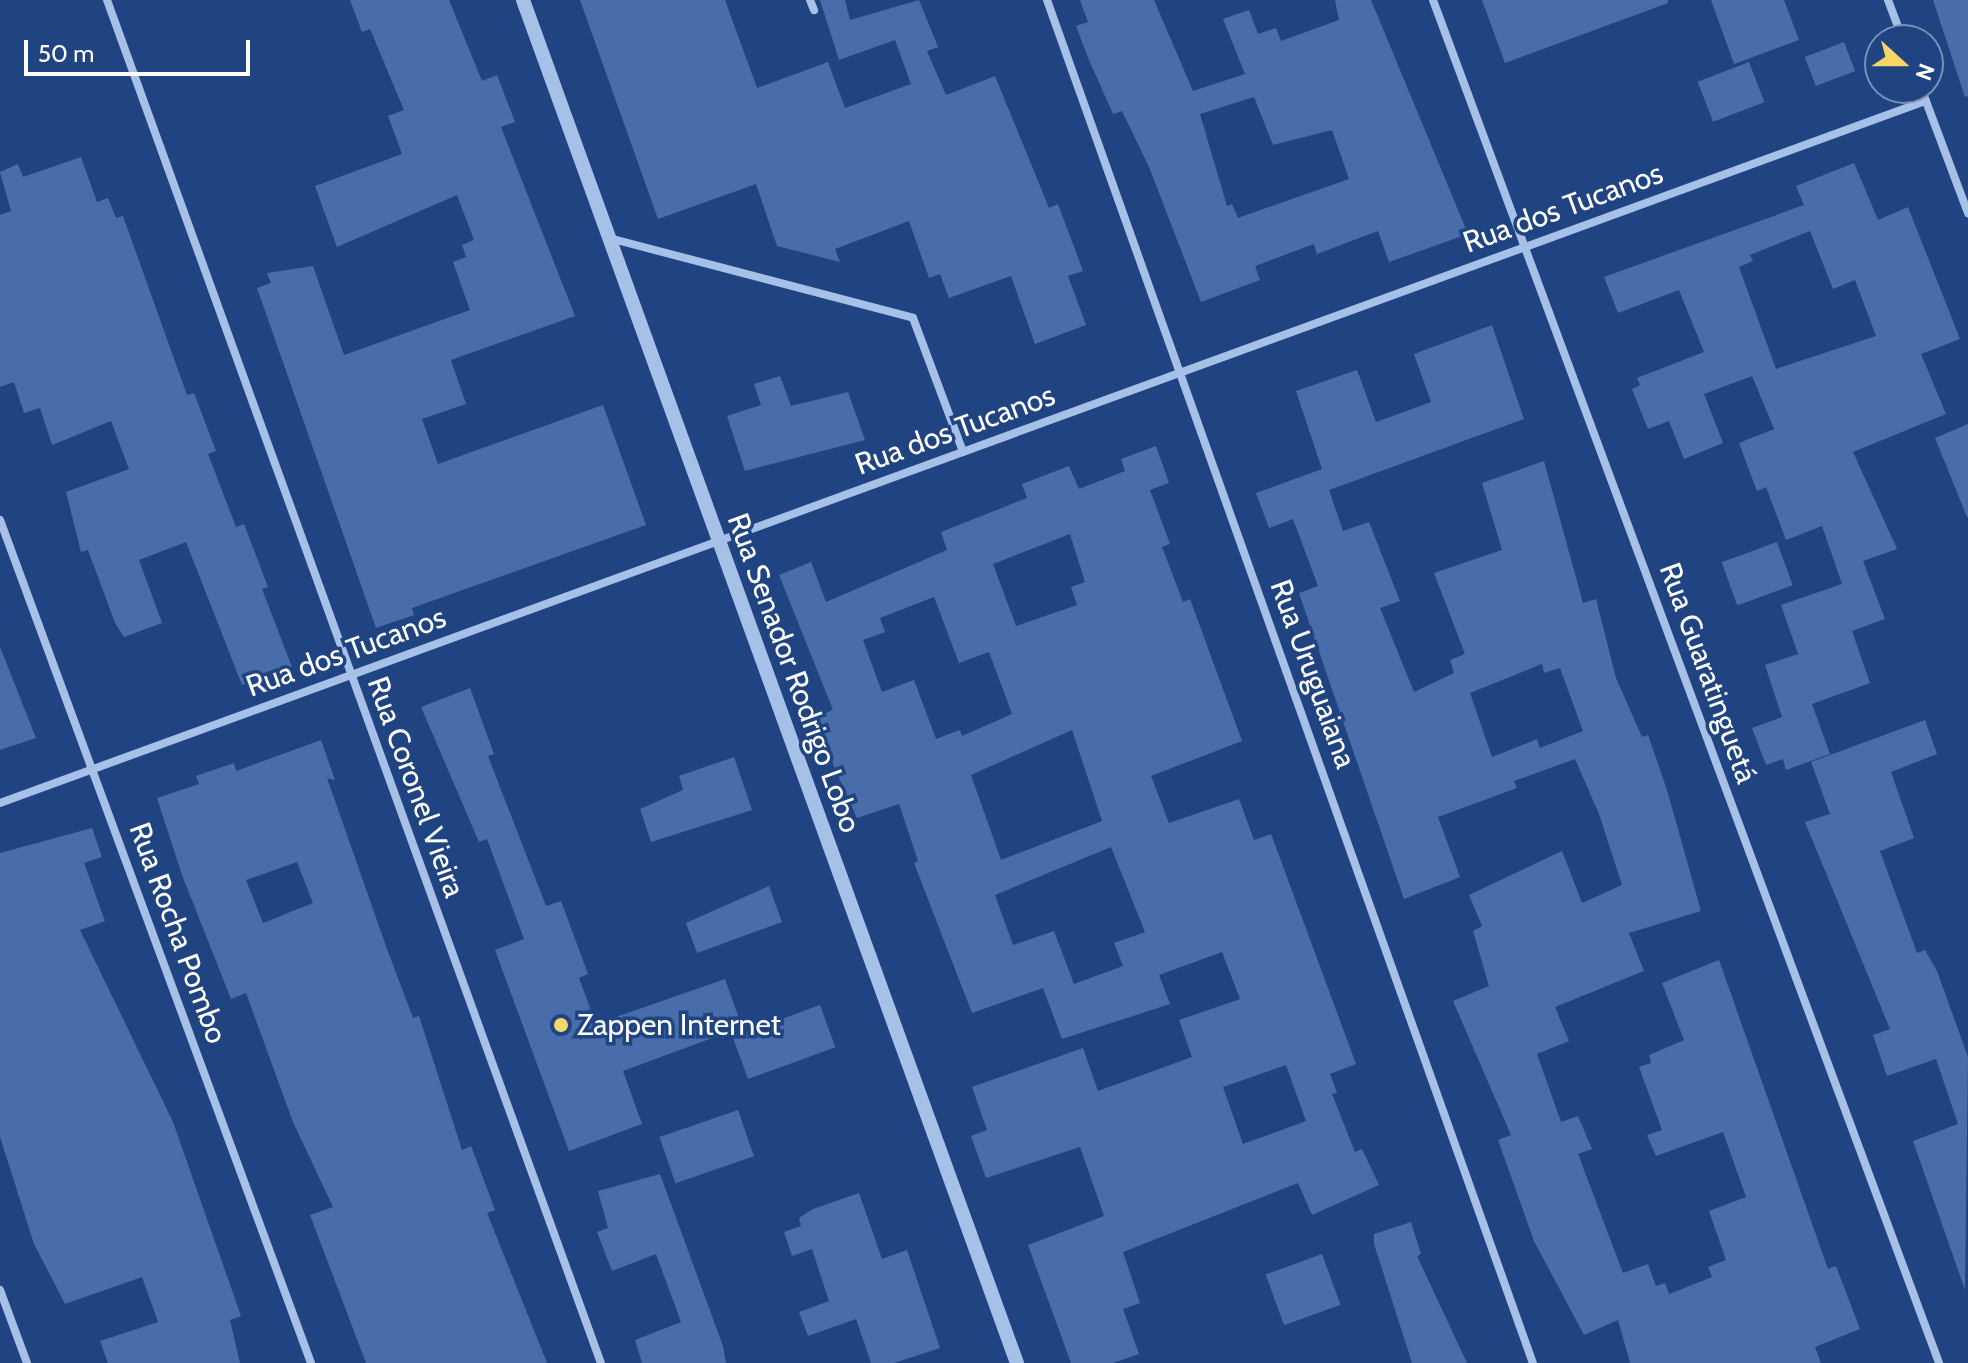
<!DOCTYPE html>
<meta charset="utf-8">
<style>
body{margin:0}
#map{position:relative;width:1968px;height:1363px;overflow:hidden;background:#204482;font-family:Cabin,sans-serif}
div>[style]{position:absolute}
.building>*{inset:0;background:#496dab;transform-origin:0 0}
.minor>*{height:8px;margin:-4px;padding:0 4px;transform-origin:4px;border-radius:4px;background:#a7c0e8}
.tertiary>*{height:14px;margin:-7px;padding:0 7px;transform-origin:7px;border-radius:7px;background:#a7c0e8}
.dots>*{width:22px;height:22px;translate:-50% -50%;box-sizing:border-box;border:4px solid #204482;border-radius:50%}
span{translate:-50% -50%;white-space:nowrap;text-align:center;line-height:1.15;-webkit-text-stroke:7px #204482;paint-order:stroke}
.street-label{font-size:30px;color:#fff}
.poi-label{font-size:30px;color:#fff}
.left{translate:0 -50%;text-align:left}
.north{position:absolute;left:1864px;top:24px;width:80px;height:80px;box-sizing:border-box;background:#204482;border:2px solid #798fb4;border-radius:50%;rotate:111deg;font-size:22px;font-weight:700;line-height:32px;text-align:center;color:#fff}
.north::after{content:'';display:block;margin:auto;width:28px;height:36px;background:#f5d768;clip-path:polygon(50% 0,100% 100%,50% 72%,0 100%)}
.scale{position:absolute;left:24px;top:40px;width:226px;height:36px;box-sizing:border-box;border:4px solid #fff;border-top:0;padding-left:10px;font-size:24px;line-height:28px;white-space:nowrap;color:#fff;-webkit-text-stroke:6px #204482;paint-order:stroke}
</style>
<div id="map">
<div class="building">
<i style="clip-path:polygon(350px 0,449px 0,482px 81px,497px 75px,515px 122px,501px 127px,575px 316px,451px 360px,466px 404px,422px 419px,438px 464px,603px 405px,646px 525px,412px 608px,414px 615px,376px 628px,257px 288px,271px 283px,267px 273px,313px 266px,344px 355px,470px 310px,453px 262px,466px 257px,462px 245px,474px 240px,457px 195px,337px 247px,315px 186px,402px 154px,388px 116px,404px 110px,370px 29px,362px 32px)"></i>
<i style="clip-path:polygon(580px 0,725px 0,757px 88px,828px 62px,845px 108px,911px 84px,895px 40px,839px 60px,820px 0,845px 0,850px 20px,919px 0,938px 47px,927px 51px,946px 95px,995px 76px,1049px 208px,1058px 204px,1083px 271px,1068px 276px,1086px 325px,1035px 344px,1011px 276px,949px 298px,940px 274px,929px 278px,909px 221px,835px 249px,840px 262px,777px 246px,756px 184px,658px 219px)"></i>
<i style="clip-path:polygon(evenodd,1080px 0,1154px 0,1193px 91px,1245px 74px,1223px 19px,1249px 10px,1258px 34px,1276px 28px,1281px 41px,1339px 20px,1335px 0,1371px 0,1468px 234px,1389px 262px,1378px 231px,1317px 254px,1314px 244px,1255px 266px,1260px 280px,1201px 302px,1149px 167px,1122px 111px,1113px 114px,1089px 60px,1076px 26px,1088px 22px,1080px 0,1254px 97px,1273px 145px,1332px 130px,1349px 179px,1238px 218px,1232px 204px,1227px 206px,1200px 114px,1254px 97px)"></i>
<i style="clip-path:polygon(1482px 0,1668px 0,1668px 3px,1505px 63px)"></i>
<i style="clip-path:polygon(1711px 0,1784px 0,1799px 40px,1734px 64px)"></i>
<i style="clip-path:polygon(1933px 0,1968px 0,1968px 96px,1965px 97px)"></i>
<i style="left:1844px;top:42px;width:31px;height:42px;rotate:69deg"></i>
<i style="left:1749px;top:62px;width:43px;height:55px;rotate:69deg"></i>
<i style="clip-path:polygon(81px 157px,97px 202px,108px 198px,116px 218px,123px 216px,187px 395px,194px 393px,216px 451px,208px 454px,236px 527px,244px 524px,268px 587px,262px 589px,292px 667px,242px 685px,186px 542px,139px 560px,162px 623px,124px 637px,115px 623px,88px 550px,81px 552px,66px 492px,129px 469px,111px 421px,52px 445px,40px 408px,24px 413px,14px 382px,0 387px,0 215px,11px 211px,0 172px,18px 164px,23px 177px)"></i>
<i style="clip-path:polygon(evenodd,1854px 163px,1878px 220px,1908px 207px,1960px 339px,1921px 354px,1946px 414px,1853px 452px,1897px 549px,1863px 561px,1885px 619px,1852px 631px,1870px 683px,1812px 704px,1830px 754px,1786px 770px,1783px 759px,1766px 765px,1752px 728px,1782px 717px,1765px 665px,1798px 654px,1781px 605px,1842px 584px,1822px 526px,1786px 540px,1766px 487px,1757px 491px,1739px 443px,1774px 429px,1752px 376px,1704px 394px,1723px 443px,1684px 459px,1669px 421px,1648px 429px,1632px 389px,1640px 385px,1637px 378px,1704px 352px,1679px 290px,1618px 313px,1604px 277px,1804px 205px,1796px 186px,1854px 163px,1810px 231px,1833px 289px,1855px 280px,1876px 336px,1776px 369px,1739px 267px,1753px 261px,1750px 255px,1810px 231px)"></i>
<i style="clip-path:polygon(evenodd,1492px 325px,1524px 419px,1329px 490px,1343px 531px,1369px 522px,1400px 601px,1380px 608px,1414px 692px,1454px 673px,1450px 660px,1465px 654px,1434px 573px,1502px 550px,1482px 483px,1544px 461px,1583px 603px,1596px 599px,1616px 678px,1642px 737px,1648px 735px,1667px 790px,1701px 911px,1629px 933px,1644px 971px,1555px 1007px,1569px 1041px,1537px 1054px,1561px 1122px,1578px 1116px,1592px 1149px,1578px 1154px,1623px 1273px,1648px 1264px,1656px 1286px,1665px 1283px,1669px 1294px,1712px 1277px,1708px 1267px,1726px 1260px,1709px 1211px,1746px 1197px,1723px 1132px,1656px 1156px,1647px 1135px,1662px 1130px,1639px 1067px,1651px 1063px,1649px 1055px,1684px 1040px,1662px 983px,1719px 960px,1828px 1269px,1836px 1266px,1860px 1329px,1815px 1347px,1821px 1363px,1630px 1363px,1618px 1320px,1584px 1335px,1534px 1241px,1498px 1140px,1511px 1135px,1453px 1001px,1489px 986px,1473px 931px,1482px 926px,1469px 895px,1562px 851px,1582px 903px,1622px 885px,1599px 814px,1575px 759px,1514px 781px,1517px 788px,1438px 817px,1460px 877px,1404px 899px,1299px 593px,1318px 586px,1293px 519px,1269px 528px,1256px 493px,1322px 469px,1296px 391px,1357px 370px,1376px 422px,1431px 402px,1414px 354px,1492px 325px,1542px 664px,1544px 673px,1560px 668px,1583px 731px,1540px 748px,1537px 739px,1492px 757px,1470px 693px,1542px 664px)"></i>
<i style="clip-path:polygon(780px 376px,791px 406px,848px 392px,865px 440px,745px 471px,727px 416px,761px 405px,754px 384px)"></i>
<i style="clip-path:polygon(1968px 424px,1968px 517px,1967px 517px,1935px 438px)"></i>
<i style="clip-path:polygon(evenodd,1156px 446px,1169px 483px,1150px 490px,1170px 544px,1162px 547px,1183px 602px,1190px 599px,1242px 741px,1151px 776px,1169px 823px,1239px 799px,1254px 840px,1271px 834px,1356px 1064px,1330px 1074px,1337px 1093px,1332px 1094px,1355px 1152px,1362px 1149px,1379px 1185px,1312px 1215px,1298px 1183px,1123px 1252px,1140px 1303px,1123px 1309px,1139px 1354px,1113px 1363px,1071px 1363px,1028px 1245px,1104px 1216px,1080px 1147px,986px 1178px,971px 1136px,987px 1130px,972px 1087px,1083px 1048px,1098px 1091px,1192px 1057px,1179px 1020px,1240px 999px,1222px 952px,1159px 975px,1170px 1004px,1062px 1039px,1043px 988px,972px 1013px,914px 863px,918px 861px,899px 804px,857px 818px,835px 769px,816px 717px,833px 710px,779px 575px,811px 562px,826px 602px,947px 550px,941px 532px,1027px 498px,1022px 484px,1069px 466px,1079px 489px,1125px 471px,1121px 459px,1156px 446px,1070px 534px,1085px 582px,1071px 587px,1077px 605px,1016px 626px,993px 564px,1070px 534px,1156px 446px,934px 597px,959px 663px,989px 652px,1012px 714px,962px 736px,960px 730px,936px 739px,914px 680px,882px 692px,863px 640px,885px 632px,880px 618px,934px 597px,1156px 446px,1072px 730px,1102px 821px,1001px 860px,971px 775px,1072px 730px,1156px 446px,1111px 847px,1145px 932px,1114px 943px,1123px 966px,1074px 984px,1054px 931px,1013px 945px,995px 895px,1111px 847px,1156px 446px,1286px 1065px,1306px 1121px,1243px 1144px,1223px 1087px,1286px 1065px)"></i>
<i style="left:1777px;top:542px;width:46px;height:59px;rotate:70deg"></i>
<i style="clip-path:polygon(0 647px,36px 738px,0 750px)"></i>
<i style="clip-path:polygon(470px 688px,494px 754px,488px 756px,546px 906px,561px 901px,588px 974px,579px 978px,596px 1024px,725px 979px,742px 1027px,623px 1071px,642px 1124px,569px 1151px,495px 950px,524px 939px,487px 839px,479px 842px,421px 707px)"></i>
<i style="clip-path:polygon(1925px 720px,1937px 754px,1891px 772px,1914px 838px,1880px 851px,1917px 953px,1925px 950px,1937px 971px,1968px 1057px,1965px 1290px,1913px 1141px,1958px 1124px,1936px 1059px,1887px 1076px,1873px 1035px,1890px 1029px,1805px 822px,1830px 814px,1811px 762px)"></i>
<i style="clip-path:polygon(evenodd,321px 740px,335px 780px,327px 778px,387px 949px,413px 1018px,419px 1016px,462px 1150px,471px 1146px,495px 1210px,487px 1213px,547px 1363px,366px 1363px,310px 1215px,333px 1207px,293px 1122px,246px 993px,231px 999px,182px 875px,157px 798px,199px 784px,196px 776px,234px 763px,236px 771px,321px 740px,297px 862px,313px 903px,263px 923px,246px 880px,297px 862px)"></i>
<i style="clip-path:polygon(734px 757px,752px 810px,651px 842px,640px 809px,683px 790px,679px 776px)"></i>
<i style="clip-path:polygon(92px 828px,102px 857px,84px 863px,105px 921px,80px 930px,173px 1122px,241px 1316px,230px 1320px,240px 1363px,108px 1363px,100px 1341px,158px 1322px,142px 1277px,65px 1304px,34px 1244px,0 1137px,0 853px)"></i>
<i style="clip-path:polygon(769px 886px,782px 922px,697px 953px,686px 923px)"></i>
<i style="left:820px;top:1005px;width:45px;height:93px;rotate:70deg"></i>
<i style="left:738px;top:1110px;width:49px;height:83px;rotate:71deg"></i>
<i style="clip-path:polygon(660px 1174px,723px 1346px,726px 1363px,642px 1363px,635px 1340px,681px 1322px,656px 1254px,612px 1271px,597px 1232px,608px 1228px,598px 1191px)"></i>
<i style="clip-path:polygon(859px 1193px,882px 1259px,907px 1250px,940px 1348px,894px 1363px,871px 1363px,856px 1319px,808px 1336px,799px 1312px,829px 1301px,812px 1249px,792px 1256px,784px 1232px,801px 1226px,799px 1218px,813px 1209px)"></i>
<i style="clip-path:polygon(1411px 1222px,1421px 1254px,1417px 1256px,1467px 1363px,1412px 1363px,1374px 1244px,1374px 1234px)"></i>
<i style="left:1322px;top:1254px;width:54px;height:60px;rotate:70deg"></i>
</div>
<div class="minor">
<i style="left:107px;top:0;width:1450px;rotate:70.08deg"></i>
<i style="left:810px;top:0;width:11px;rotate:68deg"></i>
<i style="left:1047px;top:0;width:1447px;rotate:70.38deg"></i>
<i style="left:1433px;top:0;width:1454px;rotate:69.63deg"></i>
<i style="left:1888px;top:0;width:43px;rotate:69.4deg"></i>
<i style="left:1921px;top:88px;width:134px;rotate:69.4deg"></i>
<i style="left:609px;top:238px;width:314px;rotate:14.7deg"></i>
<i style="left:913px;top:318px;width:143px;rotate:69.5deg"></i>
<i style="left:0;top:520px;width:899px;rotate:69.75deg"></i>
<i style="left:0;top:803px;width:2050px;rotate:-20.03deg"></i>
<i style="left:0;top:1290px;width:78px;rotate:69.7deg"></i>
</div>
<div class="tertiary">
<i style="left:523px;top:0;width:1450px;rotate:70.08deg"></i>
</div>
<div class="dots">
<i style="left:561px;top:1025px;background:#f5d768"></i>
</div>
<div class="street-label">
<span style="left:1563px;top:208px;rotate:-20deg">Rua dos Tucanos</span>
<span style="left:955px;top:430px;rotate:-20deg">Rua dos Tucanos</span>
<span style="left:346px;top:652px;rotate:-20deg">Rua dos Tucanos</span>
<span style="left:794px;top:673px;rotate:70deg">Rua Senador Rodrigo Lobo</span>
<span style="left:1708px;top:673px;rotate:70deg">Rua Guaratinguetá</span>
<span style="left:1313px;top:674px;rotate:70deg">Rua Uruguaiana</span>
<span style="left:416px;top:787px;rotate:70deg">Rua Coronel Vieira</span>
<span style="left:178px;top:933px;rotate:70deg">Rua Rocha Pombo</span>
</div>
<div class="poi-label">
<span class="left" style="left:577px;top:1025px">Zappen Internet</span>
</div>
<div class="north">N</div>
<div class="scale">50 m</div>
</div>
